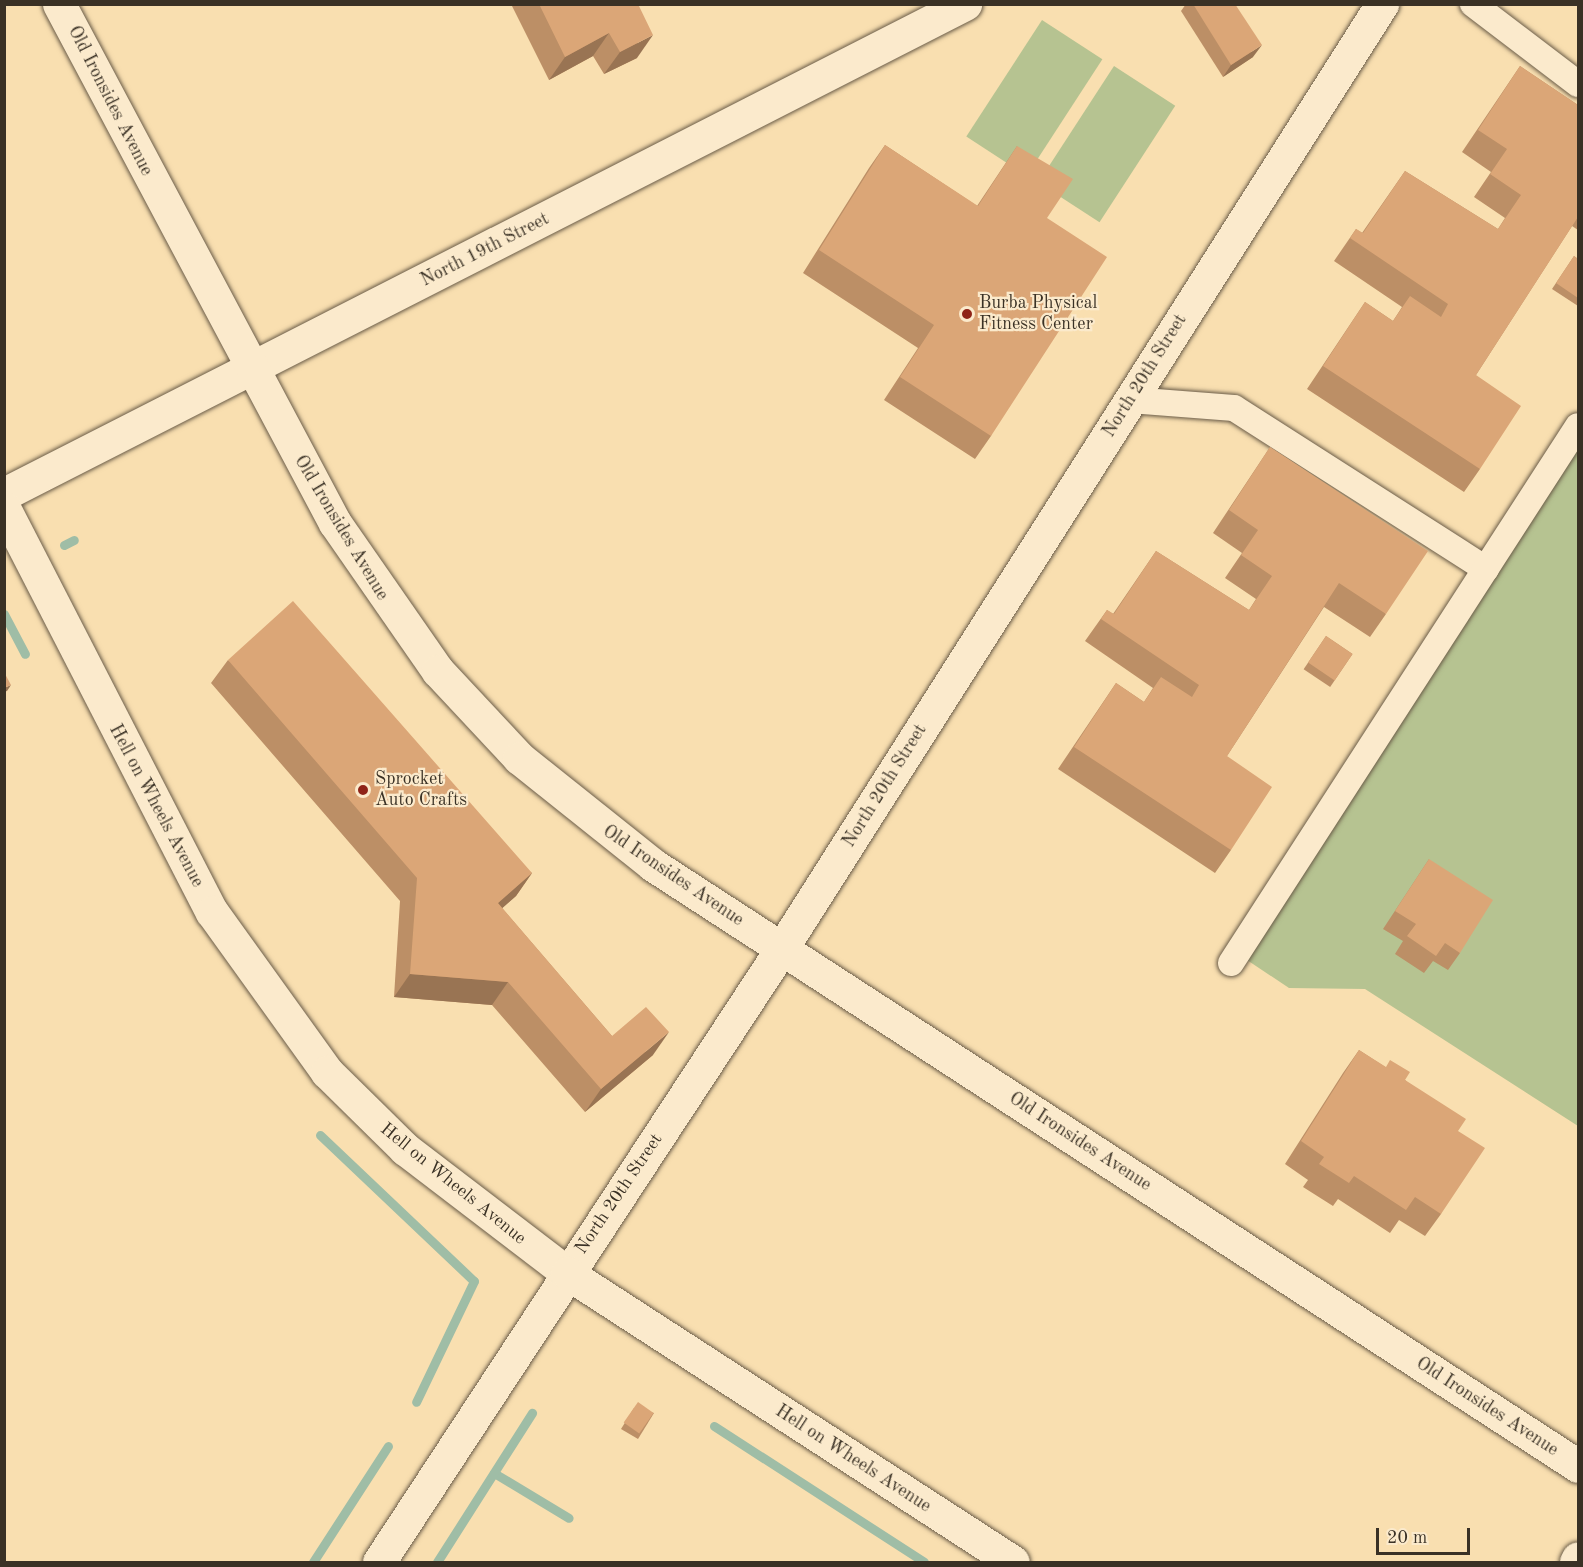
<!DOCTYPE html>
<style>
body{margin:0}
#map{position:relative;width:1583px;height:1567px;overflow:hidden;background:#f9dfb0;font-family:"Old Standard TT",serif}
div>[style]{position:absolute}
.green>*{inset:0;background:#b6c391;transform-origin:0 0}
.stream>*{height:9px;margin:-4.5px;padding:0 4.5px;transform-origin:4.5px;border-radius:4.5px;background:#9fbda6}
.roads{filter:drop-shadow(0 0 2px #6a5c48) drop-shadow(0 0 2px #6a5c48)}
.pedestrian>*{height:26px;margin:-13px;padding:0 13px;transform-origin:13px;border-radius:13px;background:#fbeacc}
.minor>*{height:33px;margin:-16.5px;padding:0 16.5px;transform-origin:16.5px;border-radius:16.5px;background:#fbeacc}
.tertiary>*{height:33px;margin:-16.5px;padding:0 16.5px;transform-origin:16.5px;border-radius:16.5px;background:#fbeacc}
.wall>*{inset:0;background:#bc8f66;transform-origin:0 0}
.shaded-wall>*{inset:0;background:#997453}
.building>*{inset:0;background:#dba677;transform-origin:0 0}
.dots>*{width:16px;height:16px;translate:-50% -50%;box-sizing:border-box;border:3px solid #fbeacc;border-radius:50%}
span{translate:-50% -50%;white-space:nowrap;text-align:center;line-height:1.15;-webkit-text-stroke:4.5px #fbeacc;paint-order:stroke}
.street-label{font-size:18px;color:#3a3125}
.poi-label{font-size:18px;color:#3a3125}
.left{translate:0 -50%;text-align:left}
.frame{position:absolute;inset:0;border:6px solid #3a3125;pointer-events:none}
.scale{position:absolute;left:1376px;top:1528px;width:94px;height:27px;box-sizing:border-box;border:3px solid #3a3125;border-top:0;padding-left:8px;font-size:18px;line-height:21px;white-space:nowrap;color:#3a3125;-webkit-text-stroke:4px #fbeacc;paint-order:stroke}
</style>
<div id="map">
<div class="green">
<i style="left:1042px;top:20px;width:72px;height:139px;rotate:33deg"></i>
<i style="left:1114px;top:66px;width:73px;height:139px;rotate:33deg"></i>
<i style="clip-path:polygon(1578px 447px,1578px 1126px,1365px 989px,1289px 988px,1247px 960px)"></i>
</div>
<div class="stream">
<i style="left:64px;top:545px;width:11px;rotate:-27deg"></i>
<i style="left:4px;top:614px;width:45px;rotate:62.3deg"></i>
<i style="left:320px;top:1135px;width:212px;rotate:43.5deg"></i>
<i style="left:474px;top:1281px;width:134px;rotate:115.6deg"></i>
<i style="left:714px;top:1426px;width:250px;rotate:32.9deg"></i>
<i style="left:494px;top:1473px;width:87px;rotate:31deg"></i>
<i style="left:313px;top:1562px;width:138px;rotate:-57.1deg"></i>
<i style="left:437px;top:1562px;width:177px;rotate:-57.5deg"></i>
</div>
<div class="roads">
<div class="pedestrian">
<i style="left:1473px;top:4px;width:132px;rotate:37.3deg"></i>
<i style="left:1130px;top:400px;width:104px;rotate:4.4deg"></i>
<i style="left:1234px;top:408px;width:299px;rotate:32.6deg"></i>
<i style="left:1231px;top:963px;width:639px;rotate:-57.13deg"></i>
</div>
<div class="minor">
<i style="left:4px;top:494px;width:1079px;rotate:-27.02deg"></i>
<i style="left:379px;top:1562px;width:734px;rotate:-56.72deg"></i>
<i style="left:782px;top:948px;width:1119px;rotate:-57.56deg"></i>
<i style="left:1576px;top:1562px;width:4px;rotate:-63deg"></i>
</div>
<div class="tertiary">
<i style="left:59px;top:4px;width:588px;rotate:62deg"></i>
<i style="left:335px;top:523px;width:180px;rotate:55.2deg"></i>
<i style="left:438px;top:671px;width:119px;rotate:47deg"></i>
<i style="left:519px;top:758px;width:171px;rotate:38.6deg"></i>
<i style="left:653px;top:865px;width:1103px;rotate:33.01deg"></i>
<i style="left:4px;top:508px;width:454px;rotate:62.8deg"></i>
<i style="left:212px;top:912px;width:197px;rotate:54.3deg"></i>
<i style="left:327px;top:1072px;width:110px;rotate:44.6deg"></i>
<i style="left:405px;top:1149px;width:204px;rotate:37.4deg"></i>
<i style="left:567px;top:1273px;width:531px;rotate:32.94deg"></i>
</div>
</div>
<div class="wall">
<i style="clip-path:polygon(511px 4px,638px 4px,637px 58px,604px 74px,593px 56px,549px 80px)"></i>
<i style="clip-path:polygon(1186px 4px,1235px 4px,1253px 57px,1223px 77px,1181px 11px)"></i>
<i style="clip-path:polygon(1520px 66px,1578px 105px,1578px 230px,1572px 226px,1476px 375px,1480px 469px,1464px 492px,1307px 389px,1365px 302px,1393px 321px,1402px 307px,1334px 261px,1356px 229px,1362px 233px,1405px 171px,1498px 229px,1505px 218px,1474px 197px,1491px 172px,1462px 152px)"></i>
<i style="clip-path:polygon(885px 145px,977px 206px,1017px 146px,1047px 218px,991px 436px,975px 459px,884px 400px,918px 348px,803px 273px,869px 168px)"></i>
<i style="clip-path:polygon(1574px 256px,1578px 259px,1578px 306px,1552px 289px)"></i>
<i style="clip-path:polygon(1270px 447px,1386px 614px,1370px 637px,1324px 607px,1227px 756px,1231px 850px,1215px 873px,1058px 769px,1116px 683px,1144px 702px,1153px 688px,1085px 641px,1107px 610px,1113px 614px,1156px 551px,1249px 610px,1256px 599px,1225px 578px,1242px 553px,1213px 533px)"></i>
<i style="left:1326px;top:636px;width:32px;height:40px;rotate:34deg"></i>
<i style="clip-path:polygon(228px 660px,532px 873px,516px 896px,502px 908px,612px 1036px,653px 1055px,585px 1112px,492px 1005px,394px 997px,400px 901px,211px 683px)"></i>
<i style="clip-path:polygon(1429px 859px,1460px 953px,1448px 970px,1433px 961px,1424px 973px,1395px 954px,1403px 941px,1383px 929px)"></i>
<i style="clip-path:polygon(1359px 1050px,1405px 1080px,1458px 1131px,1441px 1214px,1425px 1236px,1399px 1220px,1390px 1233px,1338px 1199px,1333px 1206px,1303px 1187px,1308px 1180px,1285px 1164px,1343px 1073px)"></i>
<i style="clip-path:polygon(634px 1408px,654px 1413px,638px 1439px,621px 1429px)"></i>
</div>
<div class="shaded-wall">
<i style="clip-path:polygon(609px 33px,593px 56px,549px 80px,565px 57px)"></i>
<i style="clip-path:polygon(653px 35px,637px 58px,604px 74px,620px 52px)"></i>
<i style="clip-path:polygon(1262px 45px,1253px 57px,1223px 77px,1231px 65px)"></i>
<i style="clip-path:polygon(11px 685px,7px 691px,4px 692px,4px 688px)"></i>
<i style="clip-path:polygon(532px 873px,516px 896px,482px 926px,498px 903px)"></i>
<i style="clip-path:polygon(410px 974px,508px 982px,492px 1005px,394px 997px)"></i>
<i style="clip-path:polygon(669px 1032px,653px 1055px,585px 1112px,601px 1089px)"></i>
</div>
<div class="building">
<i style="clip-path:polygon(539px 4px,638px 4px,653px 35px,620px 52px,609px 33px,565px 57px)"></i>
<i style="clip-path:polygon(1193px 4px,1235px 4px,1262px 45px,1231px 65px)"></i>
<i style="clip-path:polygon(1520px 66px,1578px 105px,1578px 217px,1476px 375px,1521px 406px,1480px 469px,1323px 366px,1365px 302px,1393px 321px,1410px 296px,1441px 317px,1448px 304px,1350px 238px,1356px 229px,1363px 233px,1405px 171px,1498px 229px,1521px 195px,1490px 174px,1507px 149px,1478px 130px)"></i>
<i style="clip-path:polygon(885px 145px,978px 206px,1017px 146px,1073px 179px,1047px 218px,1107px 257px,991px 436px,900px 377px,934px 325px,819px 250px)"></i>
<i style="clip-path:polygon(1574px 256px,1578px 259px,1578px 298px,1556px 283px)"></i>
<i style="clip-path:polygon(1270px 447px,1428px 551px,1386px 614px,1339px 583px,1227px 756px,1272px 787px,1231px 850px,1074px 747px,1116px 683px,1144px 702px,1161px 677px,1192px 697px,1199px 685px,1101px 619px,1107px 610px,1114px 614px,1156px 551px,1249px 610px,1272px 576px,1241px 555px,1258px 530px,1229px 510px)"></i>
<i style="clip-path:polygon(293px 601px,532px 873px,498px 903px,612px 1036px,646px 1007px,669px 1032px,601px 1089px,508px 982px,410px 974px,417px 878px,228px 660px)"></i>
<i style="left:1326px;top:636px;width:32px;height:32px;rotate:34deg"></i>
<i style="clip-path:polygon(4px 672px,11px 685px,4px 688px)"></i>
<i style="clip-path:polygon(1429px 859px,1493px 900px,1460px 953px,1445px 943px,1436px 956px,1407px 936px,1416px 924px,1395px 911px)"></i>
<i style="clip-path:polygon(1359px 1050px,1386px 1067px,1390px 1060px,1410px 1072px,1405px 1080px,1466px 1119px,1458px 1131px,1485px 1148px,1441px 1214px,1415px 1197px,1406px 1210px,1354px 1176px,1349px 1183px,1319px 1164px,1324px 1157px,1301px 1141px)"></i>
<i style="left:638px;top:1402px;width:19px;height:25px;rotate:35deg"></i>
</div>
<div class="dots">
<i style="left:967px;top:314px;background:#8f2418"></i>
<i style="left:363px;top:790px;background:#8f2418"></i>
</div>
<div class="street-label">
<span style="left:110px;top:101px;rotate:63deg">Old Ironsides Avenue</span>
<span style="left:485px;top:250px;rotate:-27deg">North 19th Street</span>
<span style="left:1145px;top:376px;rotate:-58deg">North 20th Street</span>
<span style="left:341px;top:528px;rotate:59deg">Old Ironsides Avenue</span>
<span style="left:885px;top:786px;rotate:-58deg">North 20th Street</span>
<span style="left:156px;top:806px;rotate:62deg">Hell on Wheels Avenue</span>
<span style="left:673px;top:876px;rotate:34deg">Old Ironsides Avenue</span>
<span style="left:1080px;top:1142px;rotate:33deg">Old Ironsides Avenue</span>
<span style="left:453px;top:1184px;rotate:39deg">Hell on Wheels Avenue</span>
<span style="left:619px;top:1194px;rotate:-56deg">North 20th Street</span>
<span style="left:1487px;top:1407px;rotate:33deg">Old Ironsides Avenue</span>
<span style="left:853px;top:1459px;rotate:33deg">Hell on Wheels Avenue</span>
</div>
<div class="poi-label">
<span class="left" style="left:979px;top:314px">Burba Physical<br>Fitness Center</span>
<span class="left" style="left:375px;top:790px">Sprocket<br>Auto Crafts</span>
</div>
<div class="frame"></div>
<div class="scale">20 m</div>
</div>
